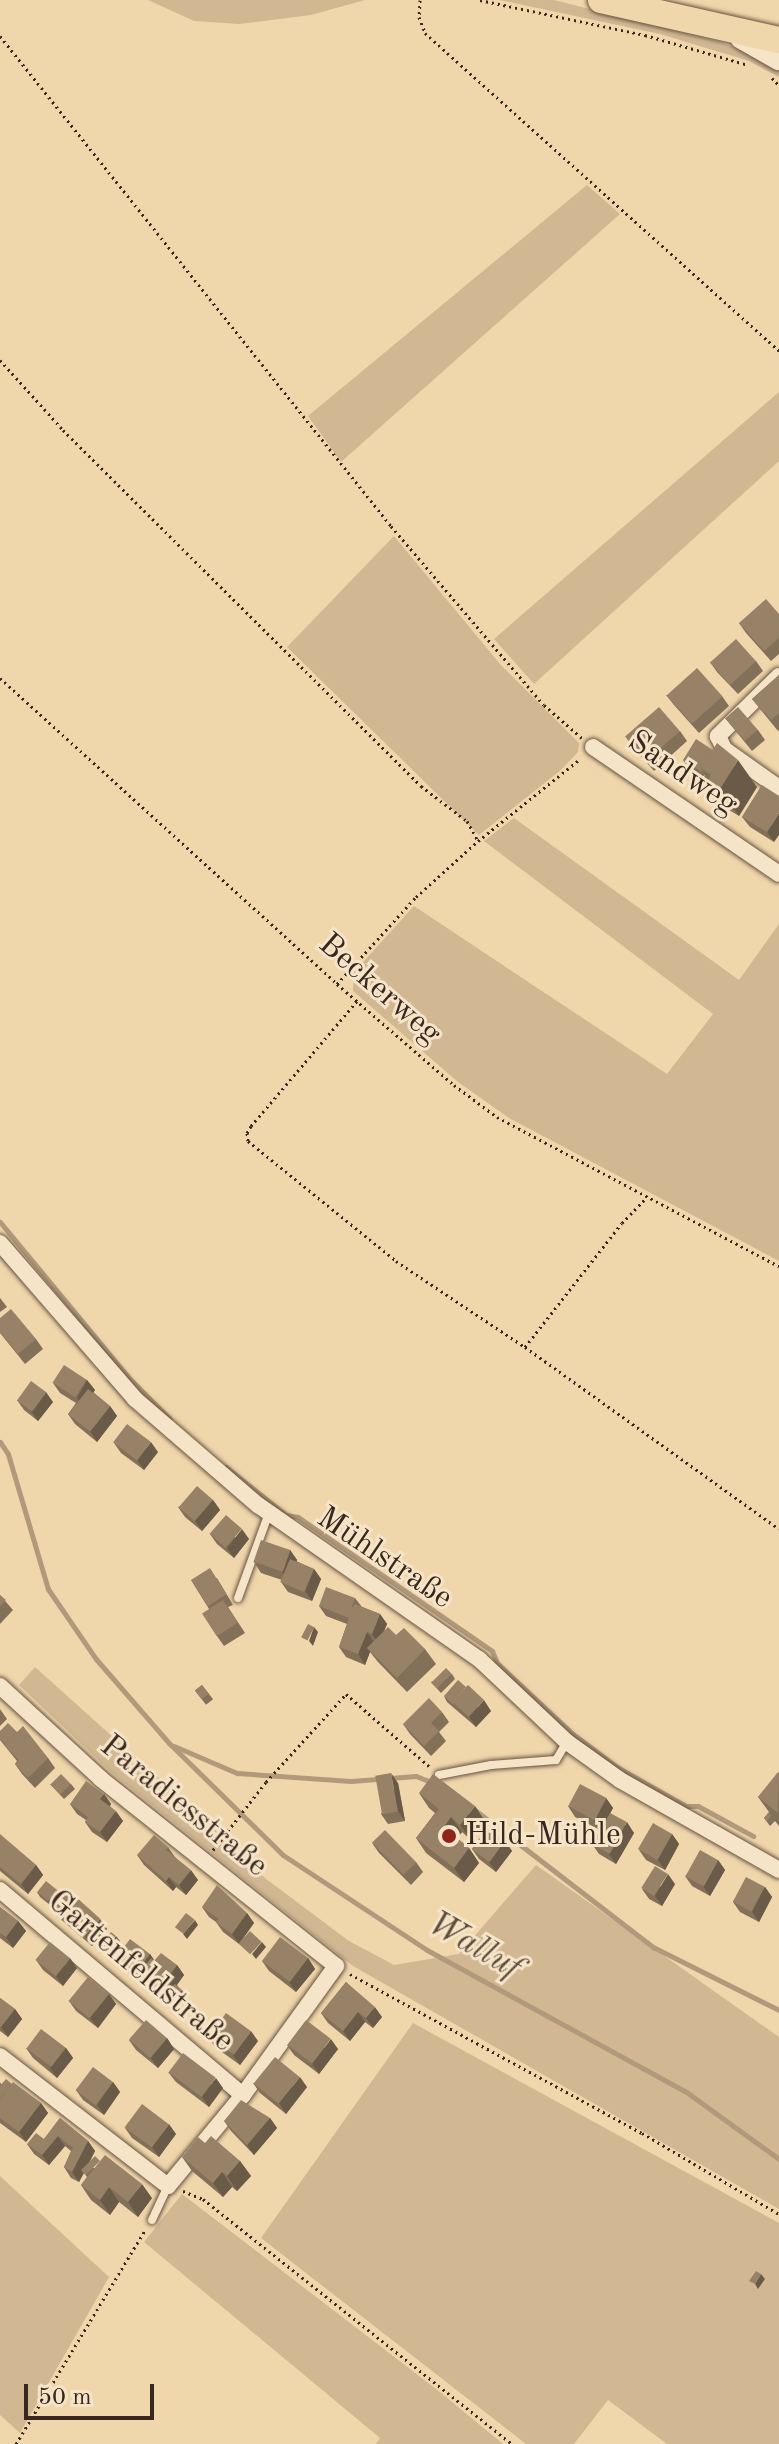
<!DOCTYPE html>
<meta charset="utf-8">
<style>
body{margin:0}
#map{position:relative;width:779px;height:2444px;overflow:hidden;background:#f0d6ab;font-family:"Old Standard TT",serif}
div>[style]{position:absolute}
.green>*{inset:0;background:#d1b893}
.stream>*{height:5px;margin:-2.5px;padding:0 2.5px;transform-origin:2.5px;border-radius:2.5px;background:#b19a7b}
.path>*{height:3px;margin-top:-1.5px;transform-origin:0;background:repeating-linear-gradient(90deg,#38271e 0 2px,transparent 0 6px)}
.roads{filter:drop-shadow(0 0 2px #665341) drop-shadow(0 0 2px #665341)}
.lane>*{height:8px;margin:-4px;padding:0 4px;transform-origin:4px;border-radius:4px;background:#f5e4c8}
.street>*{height:16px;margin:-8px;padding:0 8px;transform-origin:8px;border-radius:8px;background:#f5e4c8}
.secondary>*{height:24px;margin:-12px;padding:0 12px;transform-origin:12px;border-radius:12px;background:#f5e4c8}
.primary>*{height:26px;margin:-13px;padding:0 13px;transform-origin:13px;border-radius:13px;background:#f0d6ab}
.wall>*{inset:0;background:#837059;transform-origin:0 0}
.shaded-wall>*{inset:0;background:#6a5b48}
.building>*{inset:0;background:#988267;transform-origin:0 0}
.dots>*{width:22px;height:22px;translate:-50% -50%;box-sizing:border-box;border:4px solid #f5e4c8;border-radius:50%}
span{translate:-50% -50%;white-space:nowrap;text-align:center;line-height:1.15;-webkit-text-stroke:6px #f5e4c8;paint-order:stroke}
.street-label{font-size:32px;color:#38271e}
.poi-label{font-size:32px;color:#38271e}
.left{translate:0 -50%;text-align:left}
.water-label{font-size:34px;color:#5c4a3a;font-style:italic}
.scale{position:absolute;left:24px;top:2384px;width:130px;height:36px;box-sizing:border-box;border:4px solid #38271e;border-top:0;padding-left:10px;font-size:24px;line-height:28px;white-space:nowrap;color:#38271e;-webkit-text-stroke:6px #f5e4c8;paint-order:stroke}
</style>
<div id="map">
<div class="green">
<i style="clip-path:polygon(148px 0,365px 0,311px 15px,239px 24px,194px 21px)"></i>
<i style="clip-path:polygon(500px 0,554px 0,720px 42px,779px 65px,779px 77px,749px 61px,660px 34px)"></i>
<i style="clip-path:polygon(587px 185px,620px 214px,341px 462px,308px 416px)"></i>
<i style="clip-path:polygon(779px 392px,779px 461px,534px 684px,494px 639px)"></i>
<i style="clip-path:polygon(394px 536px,500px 664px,579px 743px,578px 752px,561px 770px,479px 835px,287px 647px)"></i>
<i style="clip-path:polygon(514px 818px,739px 980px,779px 924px,779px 1261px,509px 1118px,458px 1082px,353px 991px,354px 972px,414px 906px,667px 1074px,713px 1014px,484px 841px)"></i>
<i style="clip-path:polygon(35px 1667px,213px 1827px,233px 1854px,349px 1941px,394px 1965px,459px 1954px,536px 1865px,779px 2037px,779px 2209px,353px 1966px,111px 1772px,19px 1685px)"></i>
<i style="clip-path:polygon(413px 2023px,779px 2223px,779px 2444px,667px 2444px,608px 2400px,574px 2444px,526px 2444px,261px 2238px)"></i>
<i style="clip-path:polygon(0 2176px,109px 2277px,20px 2433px,0 2415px)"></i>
<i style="clip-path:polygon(182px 2194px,440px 2392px,503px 2444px,376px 2444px,380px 2438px,144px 2242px)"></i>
</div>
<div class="stream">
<i style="left:0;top:1222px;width:201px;rotate:50.4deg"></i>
<i style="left:128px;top:1377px;width:59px;rotate:45deg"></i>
<i style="left:0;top:1442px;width:14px;rotate:56deg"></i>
<i style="left:8px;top:1454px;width:141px;rotate:73.5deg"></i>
<i style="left:48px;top:1589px;width:85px;rotate:55.6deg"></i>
<i style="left:96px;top:1659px;width:113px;rotate:49deg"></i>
<i style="left:170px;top:1744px;width:158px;rotate:44.5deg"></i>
<i style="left:283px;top:1855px;width:173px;rotate:33.4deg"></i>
<i style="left:427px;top:1950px;width:294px;rotate:28.7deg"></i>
<i style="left:685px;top:2091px;width:116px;rotate:35.9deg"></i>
<i style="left:226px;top:1467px;width:77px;rotate:38.7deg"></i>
<i style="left:286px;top:1515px;width:12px;rotate:9deg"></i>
<i style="left:298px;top:1517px;width:236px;rotate:34.6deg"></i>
<i style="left:492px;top:1651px;width:13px;rotate:67deg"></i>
<i style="left:497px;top:1663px;width:104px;rotate:43.1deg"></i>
<i style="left:573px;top:1734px;width:55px;rotate:36.9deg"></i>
<i style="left:617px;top:1767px;width:79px;rotate:29.5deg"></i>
<i style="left:686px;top:1806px;width:12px"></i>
<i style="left:698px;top:1806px;width:63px;rotate:28.6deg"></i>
<i style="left:174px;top:1746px;width:69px;rotate:23.2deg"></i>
<i style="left:237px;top:1773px;width:114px;rotate:4deg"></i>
<i style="left:351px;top:1781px;width:65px;rotate:-4.4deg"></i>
<i style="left:416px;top:1776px;width:18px;rotate:22deg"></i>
<i style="left:475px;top:1810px;width:225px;rotate:37.6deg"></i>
<i style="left:653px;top:1947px;width:141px;rotate:26.6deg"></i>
</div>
<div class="path">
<i style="left:420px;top:0;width:17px;rotate:93deg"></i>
<i style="left:419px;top:17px;width:17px;rotate:69deg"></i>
<i style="left:425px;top:33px;width:476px;rotate:41.9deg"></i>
<i style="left:480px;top:0;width:169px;rotate:12deg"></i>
<i style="left:645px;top:35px;width:107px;rotate:16.2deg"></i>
<i style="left:0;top:36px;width:627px;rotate:51.41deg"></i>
<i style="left:391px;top:526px;width:235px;rotate:49.5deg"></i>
<i style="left:544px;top:705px;width:50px;rotate:41deg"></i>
<i style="left:772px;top:78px;width:10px;rotate:45deg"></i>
<i style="left:0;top:360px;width:94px;rotate:48deg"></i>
<i style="left:63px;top:430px;width:505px;rotate:44.84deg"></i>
<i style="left:421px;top:786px;width:58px;rotate:37.3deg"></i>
<i style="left:467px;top:821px;width:23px;rotate:61deg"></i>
<i style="left:0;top:678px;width:455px;rotate:42.2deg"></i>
<i style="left:337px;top:984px;width:155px;rotate:40.8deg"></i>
<i style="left:454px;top:1085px;width:54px;rotate:36.7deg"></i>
<i style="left:497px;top:1117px;width:319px;rotate:27.9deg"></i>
<i style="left:337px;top:984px;width:118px;rotate:-47.8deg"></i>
<i style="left:416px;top:897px;width:84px;rotate:-42.1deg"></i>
<i style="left:478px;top:841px;width:131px;rotate:-38.8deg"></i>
<i style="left:357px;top:1001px;width:164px;rotate:130.3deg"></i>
<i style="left:251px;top:1126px;width:8px;rotate:120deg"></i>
<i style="left:247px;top:1133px;width:8px;rotate:83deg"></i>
<i style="left:248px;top:1141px;width:191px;rotate:39deg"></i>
<i style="left:396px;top:1261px;width:155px;rotate:33.7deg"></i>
<i style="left:525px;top:1347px;width:312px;rotate:35.6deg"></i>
<i style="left:525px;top:1347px;width:157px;rotate:-52deg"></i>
<i style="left:622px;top:1223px;width:35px;rotate:-46deg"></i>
<i style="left:213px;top:1850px;width:86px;rotate:-52.1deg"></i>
<i style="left:266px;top:1782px;width:119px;rotate:-47.7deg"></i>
<i style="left:346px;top:1694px;width:111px;rotate:41deg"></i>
<i style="left:350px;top:1974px;width:332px;rotate:28.6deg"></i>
<i style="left:642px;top:2133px;width:159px;rotate:30.6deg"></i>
<i style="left:183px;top:2191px;width:22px;rotate:22deg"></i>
<i style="left:203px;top:2199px;width:394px;rotate:38.4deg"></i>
<i style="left:16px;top:2444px;width:250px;rotate:-58.9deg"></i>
</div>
<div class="roads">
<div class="lane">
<i style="left:238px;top:1598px;width:90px;rotate:-70deg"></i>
<i style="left:439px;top:1775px;width:53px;rotate:-10.9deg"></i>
<i style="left:491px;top:1765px;width:65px;rotate:-4.4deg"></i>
<i style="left:556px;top:1760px;width:21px;rotate:-59deg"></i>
<i style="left:152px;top:2220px;width:38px;rotate:-65deg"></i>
</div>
<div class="street">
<i style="left:779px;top:676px;width:86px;rotate:135.5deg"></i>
<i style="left:718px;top:736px;width:14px;rotate:65deg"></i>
<i style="left:724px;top:749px;width:67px;rotate:35.3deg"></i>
<i style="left:593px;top:747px;width:225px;rotate:34.3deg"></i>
<i style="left:0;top:1243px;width:206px;rotate:49.1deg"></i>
<i style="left:135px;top:1399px;width:162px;rotate:40.8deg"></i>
<i style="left:258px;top:1505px;width:269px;rotate:34.9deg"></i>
<i style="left:479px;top:1659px;width:121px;rotate:43.3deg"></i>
<i style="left:567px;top:1742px;width:65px;rotate:35.6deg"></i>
<i style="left:620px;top:1780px;width:183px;rotate:29.5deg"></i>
<i style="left:0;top:1686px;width:137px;rotate:42.6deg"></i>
<i style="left:101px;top:1779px;width:300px;rotate:38.5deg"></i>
<i style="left:336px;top:1966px;width:159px;rotate:125.8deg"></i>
<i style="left:243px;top:2095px;width:118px;rotate:129.5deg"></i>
<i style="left:168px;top:2186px;width:212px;rotate:-142.3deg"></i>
<i style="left:0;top:1890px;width:318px;rotate:40.2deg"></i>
</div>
<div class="secondary">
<i style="left:742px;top:37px;width:43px;rotate:29.6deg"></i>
</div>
<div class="primary">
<i style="left:601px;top:0;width:182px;rotate:12.7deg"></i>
</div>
</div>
<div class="wall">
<i style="clip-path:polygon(779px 614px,779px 654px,771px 661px,746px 633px,739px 623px)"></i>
<i style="clip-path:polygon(756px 661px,763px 671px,738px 694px,717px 672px,710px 662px)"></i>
<i style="clip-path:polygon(779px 675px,779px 730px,778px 731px,752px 699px)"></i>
<i style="clip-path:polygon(666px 695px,722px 696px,729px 706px,699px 733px,674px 705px)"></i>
<i style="clip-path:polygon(725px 718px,758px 730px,765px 740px,752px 751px)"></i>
<i style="clip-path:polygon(680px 731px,687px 741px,654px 771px,633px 747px,626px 737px)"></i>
<i style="clip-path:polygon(713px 750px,757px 787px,739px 816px,726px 808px,708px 781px,690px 770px,683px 760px)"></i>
<i style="clip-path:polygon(762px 785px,774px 842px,750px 827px,742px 817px)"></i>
<i style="clip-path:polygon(0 1298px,7px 1307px,0 1312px)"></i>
<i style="clip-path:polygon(0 1318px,36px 1339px,43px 1349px,25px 1364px,0 1333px)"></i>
<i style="clip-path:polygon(87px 1380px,95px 1390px,93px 1392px,110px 1406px,117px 1416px,97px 1442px,75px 1424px,68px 1414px,76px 1403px,60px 1393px,53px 1383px)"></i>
<i style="clip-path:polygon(17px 1400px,53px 1402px,38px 1421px,24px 1410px)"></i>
<i style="clip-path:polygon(114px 1443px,158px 1452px,144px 1470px,121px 1453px)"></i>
<i style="clip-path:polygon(213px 1500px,220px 1510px,202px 1531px,185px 1517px,178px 1507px)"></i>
<i style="clip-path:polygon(210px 1534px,249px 1539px,234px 1558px,217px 1544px)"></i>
<i style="clip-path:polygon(290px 1550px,297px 1560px,296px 1561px,314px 1569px,321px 1579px,312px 1601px,288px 1592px,281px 1582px,282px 1580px,261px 1573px,254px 1562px)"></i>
<i style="clip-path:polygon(217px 1578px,233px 1605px,228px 1607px,245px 1633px,224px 1646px,217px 1636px,209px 1609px,191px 1580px)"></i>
<i style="clip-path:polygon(0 1595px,13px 1610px,0 1624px)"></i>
<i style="clip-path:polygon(355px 1598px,362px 1607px,380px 1614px,387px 1624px,384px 1631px,396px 1635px,425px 1649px,436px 1664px,407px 1692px,378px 1662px,370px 1652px,365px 1665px,346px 1657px,339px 1647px,347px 1624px,326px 1616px,319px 1606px)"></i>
<i style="clip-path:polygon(452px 1674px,455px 1679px,441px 1693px,431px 1682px)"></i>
<i style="left:202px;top:1685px;width:18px;height:9px;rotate:52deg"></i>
<i style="clip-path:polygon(444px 1696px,491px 1711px,476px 1727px,447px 1702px)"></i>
<i style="clip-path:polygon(0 1709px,7px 1719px,0 1726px)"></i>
<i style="clip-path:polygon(442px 1712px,449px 1722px,439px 1732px,446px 1741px,431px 1756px,410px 1734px,403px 1724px)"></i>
<i style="clip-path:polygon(0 1731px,17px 1732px,48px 1758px,55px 1768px,35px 1788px,22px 1774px,15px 1764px,17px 1761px,0 1740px)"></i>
<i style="clip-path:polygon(779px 1773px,779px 1826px,775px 1821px,770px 1826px,764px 1818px,769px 1812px,758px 1797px)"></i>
<i style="clip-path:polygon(398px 1783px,405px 1821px,388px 1824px,381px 1814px)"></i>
<i style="clip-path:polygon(50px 1784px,71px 1784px,75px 1789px,64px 1799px)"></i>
<i style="clip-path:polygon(419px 1793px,485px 1821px,471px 1840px,462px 1832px,457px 1838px,469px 1848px,479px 1863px,464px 1882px,426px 1853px,416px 1838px,435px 1813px,429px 1808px)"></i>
<i style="clip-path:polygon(104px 1794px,111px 1804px,110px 1806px,123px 1821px,107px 1842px,92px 1832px,85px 1822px,86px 1820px,77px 1814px,70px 1804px)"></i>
<i style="clip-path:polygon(606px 1798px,613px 1808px,610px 1813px,634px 1833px,616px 1864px,599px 1854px,592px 1844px,600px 1830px,575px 1817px,568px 1806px)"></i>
<i style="clip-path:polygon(672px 1834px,679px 1844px,665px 1870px,646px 1860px,639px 1850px)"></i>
<i style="clip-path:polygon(0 1835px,36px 1865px,43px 1875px,28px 1894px,0 1871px)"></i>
<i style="clip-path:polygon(505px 1841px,512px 1851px,496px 1872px,479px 1859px,472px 1849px)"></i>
<i style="clip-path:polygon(372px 1843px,416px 1862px,423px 1872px,411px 1885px,379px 1853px)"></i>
<i style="clip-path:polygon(168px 1847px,175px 1857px,198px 1880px,186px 1895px,176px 1887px,173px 1891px,144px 1865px,137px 1855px)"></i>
<i style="clip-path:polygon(718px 1860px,725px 1870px,710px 1896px,692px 1886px,685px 1876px)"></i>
<i style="clip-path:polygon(675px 1884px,662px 1906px,649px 1899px,642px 1889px)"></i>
<i style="clip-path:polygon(765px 1887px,772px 1897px,759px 1922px,740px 1912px,733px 1902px)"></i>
<i style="clip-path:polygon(37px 1892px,60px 1895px,107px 1929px,92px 1946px,57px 1916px,50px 1905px,40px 1897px)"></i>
<i style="clip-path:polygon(0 1907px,18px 1921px,26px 1931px,13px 1948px,0 1938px)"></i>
<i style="clip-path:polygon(202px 1907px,247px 1913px,254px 1923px,239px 1944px,223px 1932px,216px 1922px,209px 1917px)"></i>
<i style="clip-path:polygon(150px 1954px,154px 1961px,177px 1965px,184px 1975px,177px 1985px,185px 1995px,176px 2006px,167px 1997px,164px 2002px,142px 1983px,122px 1968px,115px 1958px)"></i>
<i style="clip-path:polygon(308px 1958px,315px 1969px,296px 1992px,269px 1971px,262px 1961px)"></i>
<i style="clip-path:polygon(36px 1960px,77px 1968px,63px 1986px,43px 1970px)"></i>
<i style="clip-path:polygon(346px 1982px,382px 2017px,373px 2028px,365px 2022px,350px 2041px,328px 2023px,321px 2013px)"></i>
<i style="clip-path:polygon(109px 1994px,116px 2004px,98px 2028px,76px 2011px,69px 2001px)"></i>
<i style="clip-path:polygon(0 1998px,15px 2009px,22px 2019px,8px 2037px,0 2031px)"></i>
<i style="clip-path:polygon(208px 2036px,258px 2041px,240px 2065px,215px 2047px)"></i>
<i style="clip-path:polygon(167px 2038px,174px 2049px,158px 2068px,136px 2050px,129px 2040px)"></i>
<i style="clip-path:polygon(287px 2045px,338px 2049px,319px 2074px,294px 2055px)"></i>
<i style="clip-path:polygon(26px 2048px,66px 2048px,73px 2058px,57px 2078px,33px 2058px)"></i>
<i style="clip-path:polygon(168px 2072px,223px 2088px,209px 2107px,176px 2082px)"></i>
<i style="clip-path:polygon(0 2082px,1px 2084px,12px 2084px,41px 2103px,48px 2113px,26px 2142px,0 2123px)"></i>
<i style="clip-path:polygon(113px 2082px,120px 2092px,104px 2115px,83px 2100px,76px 2090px)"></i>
<i style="clip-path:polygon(253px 2083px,307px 2087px,286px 2114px,260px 2093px)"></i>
<i style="clip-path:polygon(60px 2118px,88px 2141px,95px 2151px,88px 2165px,152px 2198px,138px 2217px,119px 2202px,110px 2215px,91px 2200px,81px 2185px,87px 2177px,84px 2173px,79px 2182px,71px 2178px,64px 2167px,71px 2151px,65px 2146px,49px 2165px,34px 2154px,27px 2144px,44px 2139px)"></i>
<i style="clip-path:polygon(270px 2118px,277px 2128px,254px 2155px,231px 2131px,224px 2121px)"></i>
<i style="clip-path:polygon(125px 2128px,176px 2134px,159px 2157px,132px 2138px)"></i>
<i style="clip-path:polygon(205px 2143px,240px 2161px,251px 2176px,237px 2191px,232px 2187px,223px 2197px,192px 2171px,182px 2157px)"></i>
</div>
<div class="shaded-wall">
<i style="clip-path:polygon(738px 760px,757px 787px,739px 816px,720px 789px)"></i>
<i style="clip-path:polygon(779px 813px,779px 835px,774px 842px,767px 832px)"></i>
<i style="clip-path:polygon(87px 1380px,95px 1390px,84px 1408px,77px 1398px)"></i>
<i style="clip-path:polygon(46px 1392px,53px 1402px,38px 1421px,31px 1411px)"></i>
<i style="clip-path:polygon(110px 1406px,117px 1416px,97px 1442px,90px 1431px)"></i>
<i style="clip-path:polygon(151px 1442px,158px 1452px,144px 1470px,137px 1460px)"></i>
<i style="clip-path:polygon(213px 1500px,220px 1510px,202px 1531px,195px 1521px)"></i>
<i style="clip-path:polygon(242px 1529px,249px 1539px,234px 1558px,227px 1548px)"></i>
<i style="clip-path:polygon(290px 1550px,297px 1560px,290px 1582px,282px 1572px)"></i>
<i style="clip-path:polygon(314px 1569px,321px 1579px,312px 1601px,305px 1591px)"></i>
<i style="clip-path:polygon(380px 1614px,387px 1624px,379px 1644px,372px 1634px)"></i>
<i style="clip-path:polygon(314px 1627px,318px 1632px,313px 1646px,309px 1641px)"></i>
<i style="clip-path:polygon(367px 1632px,374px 1642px,367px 1648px,370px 1652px,365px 1665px,358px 1654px)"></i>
<i style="clip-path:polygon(484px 1700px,491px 1711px,476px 1727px,469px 1717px)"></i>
<i style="clip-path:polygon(391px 1773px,398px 1783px,405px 1821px,398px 1811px)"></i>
<i style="clip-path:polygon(104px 1794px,111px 1804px,107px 1810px,100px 1799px)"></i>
<i style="clip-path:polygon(606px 1798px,613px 1808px,601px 1830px,594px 1820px)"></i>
<i style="clip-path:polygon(475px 1806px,485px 1821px,471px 1840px,460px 1825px)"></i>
<i style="clip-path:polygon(116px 1811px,123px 1821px,107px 1842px,100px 1832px)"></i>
<i style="clip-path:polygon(451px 1817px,462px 1832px,454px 1842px,443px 1828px)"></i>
<i style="clip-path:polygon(627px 1822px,634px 1833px,616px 1864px,609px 1854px)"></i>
<i style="clip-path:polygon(672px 1834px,679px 1844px,665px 1870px,658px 1860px)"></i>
<i style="clip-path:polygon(505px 1841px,512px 1851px,496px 1872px,489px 1862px)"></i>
<i style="clip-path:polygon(469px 1848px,479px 1863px,464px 1882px,454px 1868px)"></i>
<i style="clip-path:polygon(718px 1860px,725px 1870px,710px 1896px,703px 1886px)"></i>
<i style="clip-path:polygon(36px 1865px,43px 1875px,28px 1894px,21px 1884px)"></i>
<i style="clip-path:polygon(191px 1870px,198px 1880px,186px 1895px,179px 1885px)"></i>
<i style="clip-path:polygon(668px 1874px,675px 1884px,662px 1906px,655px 1896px)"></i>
<i style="clip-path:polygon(169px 1877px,176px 1887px,173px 1891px,166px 1881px)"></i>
<i style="clip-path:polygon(765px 1887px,772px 1897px,759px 1922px,752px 1912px)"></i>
<i style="clip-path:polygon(57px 1890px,60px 1895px,51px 1906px,48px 1901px)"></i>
<i style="clip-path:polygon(247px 1913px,254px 1923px,239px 1944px,232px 1934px)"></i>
<i style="clip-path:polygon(100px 1919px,107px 1929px,92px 1946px,85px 1936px)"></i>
<i style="clip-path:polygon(195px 1920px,198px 1925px,187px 1939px,183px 1934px)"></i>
<i style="clip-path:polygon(18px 1921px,26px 1931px,13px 1948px,6px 1937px)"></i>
<i style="clip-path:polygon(116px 1936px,120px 1941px,111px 1953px,107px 1948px)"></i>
<i style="clip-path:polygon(262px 1942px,266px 1947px,256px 1959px,252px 1954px)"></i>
<i style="clip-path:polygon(150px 1954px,157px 1964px,137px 1976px,142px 1984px,135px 1974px)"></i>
<i style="clip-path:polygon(70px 1958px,77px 1968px,63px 1986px,56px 1976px)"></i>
<i style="clip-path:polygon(308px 1958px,315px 1969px,296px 1992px,289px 1982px)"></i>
<i style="clip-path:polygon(177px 1965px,184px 1975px,168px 1997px,165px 1994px,167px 1997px,164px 2002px,157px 1992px)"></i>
<i style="clip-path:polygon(182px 1990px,185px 1995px,176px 2006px,172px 2000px)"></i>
<i style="clip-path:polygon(109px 1994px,116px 2004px,98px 2028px,90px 2018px)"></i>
<i style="clip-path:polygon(375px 2007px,382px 2017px,373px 2028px,366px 2018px)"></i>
<i style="clip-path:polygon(15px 2009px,22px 2019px,8px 2037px,1px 2027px)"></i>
<i style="clip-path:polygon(358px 2012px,365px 2022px,350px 2041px,343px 2031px)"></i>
<i style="clip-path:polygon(251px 2031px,258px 2041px,240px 2065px,233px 2055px)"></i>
<i style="clip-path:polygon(167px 2038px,174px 2049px,158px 2068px,151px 2058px)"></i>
<i style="clip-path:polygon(331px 2039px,338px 2049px,319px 2074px,312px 2064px)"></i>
<i style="clip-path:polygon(66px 2048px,73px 2058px,57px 2078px,50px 2068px)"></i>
<i style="clip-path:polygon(300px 2077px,307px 2087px,286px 2114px,279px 2103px)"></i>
<i style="clip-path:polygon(216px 2078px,223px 2088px,209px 2107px,202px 2097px)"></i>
<i style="clip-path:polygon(113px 2082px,120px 2092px,104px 2115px,97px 2105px)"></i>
<i style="clip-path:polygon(41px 2103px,48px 2113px,26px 2142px,19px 2132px)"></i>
<i style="clip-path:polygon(270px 2118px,277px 2128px,254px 2155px,247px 2145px)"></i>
<i style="clip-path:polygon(169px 2124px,176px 2134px,159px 2157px,152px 2147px)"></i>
<i style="clip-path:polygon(58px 2136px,65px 2146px,49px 2165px,42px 2155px)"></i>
<i style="clip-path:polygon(88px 2141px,95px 2151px,79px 2182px,72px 2172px)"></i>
<i style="clip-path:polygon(240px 2161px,251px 2176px,237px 2191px,227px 2176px)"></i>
<i style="clip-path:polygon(222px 2172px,232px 2187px,223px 2197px,213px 2183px)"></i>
<i style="clip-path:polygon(142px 2184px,152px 2198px,138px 2217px,128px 2202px)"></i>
<i style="clip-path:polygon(109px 2187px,119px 2202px,110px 2215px,100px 2200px)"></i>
<i style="clip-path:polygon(761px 2274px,765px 2279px,758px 2289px,755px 2284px)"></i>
</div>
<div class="building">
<i style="clip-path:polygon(766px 599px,779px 614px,779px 638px,764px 651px,739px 623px)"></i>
<i style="left:736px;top:639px;width:30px;height:35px;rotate:48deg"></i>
<i style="left:697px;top:668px;width:38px;height:41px;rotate:48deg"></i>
<i style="clip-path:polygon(779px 675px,779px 713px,771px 720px,752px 699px)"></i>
<i style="left:659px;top:707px;width:32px;height:45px;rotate:49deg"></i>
<i style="left:738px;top:707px;width:30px;height:17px;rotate:49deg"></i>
<i style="clip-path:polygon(696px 739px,713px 750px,701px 768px,703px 773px,683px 760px)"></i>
<i style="clip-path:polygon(717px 743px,738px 760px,720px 789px,708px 781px,711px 775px,701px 768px)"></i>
<i style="clip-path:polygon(762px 785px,779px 796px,779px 813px,767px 832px,742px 817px)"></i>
<i style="clip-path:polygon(11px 1309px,36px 1339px,18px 1354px,0 1332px,0 1318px)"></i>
<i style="left:64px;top:1365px;width:27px;height:21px;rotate:33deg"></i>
<i style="left:31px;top:1381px;width:19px;height:24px;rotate:36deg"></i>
<i style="left:88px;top:1389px;width:28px;height:32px;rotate:38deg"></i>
<i style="left:127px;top:1424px;width:30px;height:23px;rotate:37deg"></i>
<i style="left:197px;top:1486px;width:21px;height:28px;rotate:41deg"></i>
<i style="left:226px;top:1515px;width:21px;height:25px;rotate:41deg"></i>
<i style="left:261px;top:1540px;width:31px;height:23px;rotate:19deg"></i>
<i style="left:290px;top:1559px;width:26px;height:25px;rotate:23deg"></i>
<i style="left:210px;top:1568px;width:31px;height:22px;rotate:58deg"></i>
<i style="clip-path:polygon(326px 1587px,355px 1598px,351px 1609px,355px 1604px,380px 1614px,372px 1634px,367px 1632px,358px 1654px,339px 1647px,349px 1618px,319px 1606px)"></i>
<i style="clip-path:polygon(0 1595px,6px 1600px,0 1606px)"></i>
<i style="left:223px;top:1600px;width:27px;height:25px;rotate:57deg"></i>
<i style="left:308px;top:1624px;width:7px;height:15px;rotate:27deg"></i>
<i style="clip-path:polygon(388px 1627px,396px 1635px,404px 1628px,425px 1649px,397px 1678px,367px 1648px)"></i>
<i style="left:446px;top:1668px;width:8px;height:21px;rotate:45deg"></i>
<i style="clip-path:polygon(458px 1680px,466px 1687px,453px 1702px,455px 1706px,444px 1696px)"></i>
<i style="left:202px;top:1685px;width:11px;height:9px;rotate:52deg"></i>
<i style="left:468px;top:1685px;width:22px;height:23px;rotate:43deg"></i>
<i style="clip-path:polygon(429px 1698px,442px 1712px,431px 1723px,439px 1731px,424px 1746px,403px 1724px)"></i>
<i style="clip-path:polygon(8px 1723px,17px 1732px,5px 1744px,0 1739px,0 1731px)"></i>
<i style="clip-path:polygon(23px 1726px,48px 1758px,28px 1778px,15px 1764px,19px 1760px,4px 1745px)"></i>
<i style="clip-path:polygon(778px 1772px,779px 1773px,778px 1813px,758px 1797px)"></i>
<i style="left:391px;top:1773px;width:39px;height:16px;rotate:80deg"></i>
<i style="left:61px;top:1774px;width:14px;height:15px;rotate:45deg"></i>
<i style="clip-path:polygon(433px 1774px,475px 1806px,460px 1825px,451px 1817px,443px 1828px,469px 1848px,454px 1868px,416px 1838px,439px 1809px,419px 1793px)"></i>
<i style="clip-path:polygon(86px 1781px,104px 1794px,100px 1799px,116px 1811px,100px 1832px,85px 1822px,88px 1817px,70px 1804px)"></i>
<i style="left:580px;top:1784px;width:30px;height:25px;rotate:28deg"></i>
<i style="clip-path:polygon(769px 1812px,771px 1816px,767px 1821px,764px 1818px)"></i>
<i style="left:610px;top:1813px;width:19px;height:36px;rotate:28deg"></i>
<i style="left:653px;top:1823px;width:22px;height:30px;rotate:30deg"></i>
<i style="left:487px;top:1828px;width:22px;height:26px;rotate:36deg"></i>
<i style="left:385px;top:1830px;width:45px;height:18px;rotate:46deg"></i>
<i style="clip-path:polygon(0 1834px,36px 1865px,21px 1884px,0 1867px)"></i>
<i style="clip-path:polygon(154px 1835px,168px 1847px,166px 1850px,191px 1870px,179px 1885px,169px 1877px,166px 1881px,137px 1855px)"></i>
<i style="left:700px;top:1850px;width:21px;height:30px;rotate:29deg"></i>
<i style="left:655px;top:1866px;width:15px;height:26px;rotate:32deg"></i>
<i style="left:746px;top:1877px;width:21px;height:28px;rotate:28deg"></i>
<i style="left:46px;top:1881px;width:14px;height:14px;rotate:39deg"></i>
<i style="clip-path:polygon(217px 1885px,247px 1913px,232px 1934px,216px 1922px,219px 1919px,202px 1907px)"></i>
<i style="left:66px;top:1888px;width:46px;height:23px;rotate:42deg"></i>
<i style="clip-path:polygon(0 1907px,18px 1921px,6px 1937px,0 1933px)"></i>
<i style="left:186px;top:1913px;width:11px;height:18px;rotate:38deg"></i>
<i style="left:250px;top:1931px;width:16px;height:17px;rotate:43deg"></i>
<i style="left:111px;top:1932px;width:6px;height:15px;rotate:39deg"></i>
<i style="left:280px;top:1937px;width:35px;height:30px;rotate:37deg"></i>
<i style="left:130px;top:1939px;width:25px;height:24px;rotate:37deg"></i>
<i style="left:50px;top:1942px;width:26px;height:23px;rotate:39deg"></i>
<i style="clip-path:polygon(161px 1953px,177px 1965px,157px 1992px,137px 1976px,151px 1958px,154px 1961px)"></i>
<i style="left:88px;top:1977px;width:27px;height:31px;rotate:39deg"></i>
<i style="clip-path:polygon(346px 1982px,375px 2007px,366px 2018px,358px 2012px,343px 2031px,321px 2013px)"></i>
<i style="left:175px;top:1984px;width:9px;height:14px;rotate:41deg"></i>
<i style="clip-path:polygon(0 1998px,15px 2009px,1px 2027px,0 2026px)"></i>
<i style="left:226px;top:2013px;width:31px;height:29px;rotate:36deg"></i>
<i style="left:146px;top:2020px;width:28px;height:26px;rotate:41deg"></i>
<i style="left:306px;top:2020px;width:31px;height:31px;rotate:37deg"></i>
<i style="left:41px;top:2029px;width:31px;height:24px;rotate:37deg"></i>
<i style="left:183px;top:2053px;width:41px;height:24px;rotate:37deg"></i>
<i style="left:275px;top:2057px;width:32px;height:34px;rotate:39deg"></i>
<i style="left:93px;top:2067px;width:25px;height:29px;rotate:37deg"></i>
<i style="clip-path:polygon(6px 2079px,12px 2084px,0 2099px,0 2086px)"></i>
<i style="clip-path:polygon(13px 2082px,41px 2103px,19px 2132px,0 2118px,0 2100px)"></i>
<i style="clip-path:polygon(241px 2100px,270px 2118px,247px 2145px,224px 2121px)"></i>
<i style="left:142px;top:2104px;width:34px;height:29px;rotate:37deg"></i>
<i style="clip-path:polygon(60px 2118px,88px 2141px,72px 2172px,64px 2167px,73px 2148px,58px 2136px,42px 2155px,27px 2144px,36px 2133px,44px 2139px)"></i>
<i style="clip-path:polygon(211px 2136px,240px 2161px,227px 2176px,222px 2172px,213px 2183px,182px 2157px,198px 2137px,205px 2143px)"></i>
<i style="clip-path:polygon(105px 2155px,142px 2184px,128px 2202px,109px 2187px,100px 2200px,81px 2185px)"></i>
<i style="left:95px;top:2156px;width:7px;height:20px;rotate:45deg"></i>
<i style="clip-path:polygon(756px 2271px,761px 2274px,755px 2284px,749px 2281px)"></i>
</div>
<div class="dots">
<i style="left:449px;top:1836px;background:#8f2418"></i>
</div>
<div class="street-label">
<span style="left:682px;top:774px;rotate:34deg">Sandweg</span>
<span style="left:379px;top:990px;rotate:41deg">Beckerweg</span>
<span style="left:384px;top:1559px;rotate:34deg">Mühlstraße</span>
<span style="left:183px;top:1807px;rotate:39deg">Paradiesstraße</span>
<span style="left:140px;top:1972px;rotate:40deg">Gartenfeldstraße</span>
</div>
<div class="poi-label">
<span class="left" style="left:465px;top:1836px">Hild-Mühle</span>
</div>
<div class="water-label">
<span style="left:474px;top:1947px;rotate:30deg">Walluf</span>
</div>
<div class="scale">50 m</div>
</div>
